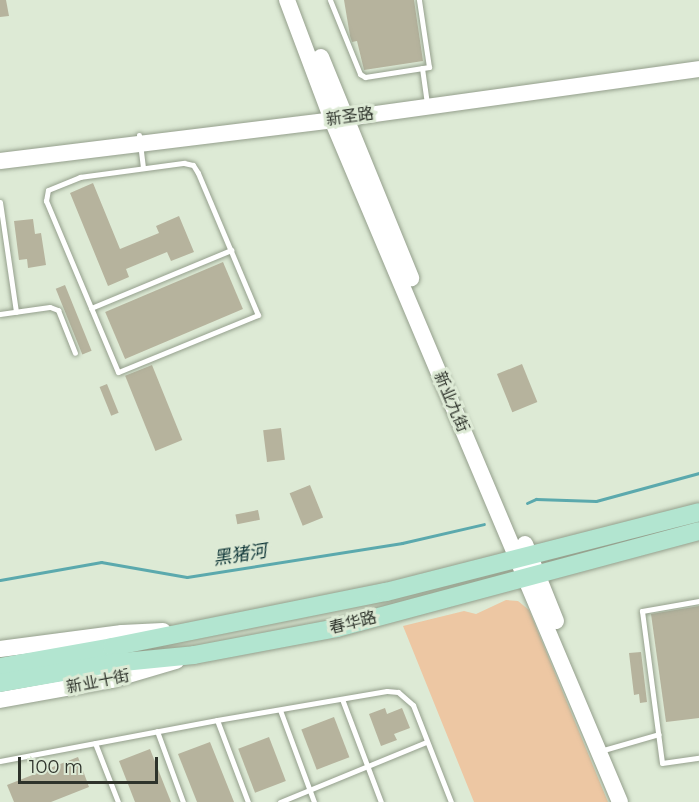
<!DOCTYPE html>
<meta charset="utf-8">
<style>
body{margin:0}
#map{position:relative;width:699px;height:802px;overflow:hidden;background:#ddead5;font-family:Montserrat,"Noto Sans SC",sans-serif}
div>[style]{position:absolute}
.green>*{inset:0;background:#edc7a3}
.stream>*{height:3px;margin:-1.5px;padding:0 1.5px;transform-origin:1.5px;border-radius:1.5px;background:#5ba9ad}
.building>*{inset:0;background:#b6b39d;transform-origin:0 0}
.roads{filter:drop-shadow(0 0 2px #949f8c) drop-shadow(0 0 2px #949f8c)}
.lane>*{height:5px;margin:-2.5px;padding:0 2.5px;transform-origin:2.5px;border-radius:2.5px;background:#fff}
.secondary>*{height:16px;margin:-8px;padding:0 8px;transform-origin:8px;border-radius:8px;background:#fff}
.primary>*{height:18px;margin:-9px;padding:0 9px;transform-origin:9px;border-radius:9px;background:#b2e5d0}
span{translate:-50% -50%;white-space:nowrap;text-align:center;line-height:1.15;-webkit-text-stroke:6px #ddead5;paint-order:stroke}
.street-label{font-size:16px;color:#2e332b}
.water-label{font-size:18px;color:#0e3537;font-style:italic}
.scale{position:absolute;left:18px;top:757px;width:140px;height:27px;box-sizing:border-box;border:3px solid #2e332b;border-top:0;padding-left:8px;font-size:18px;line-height:21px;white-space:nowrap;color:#2e332b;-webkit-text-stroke:4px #ddead5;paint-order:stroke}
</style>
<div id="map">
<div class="green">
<i style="clip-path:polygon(506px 600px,518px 601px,529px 610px,608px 802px,474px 802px,403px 626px,464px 611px,476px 614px)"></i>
</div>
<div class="stream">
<i style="left:527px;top:503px;width:10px;rotate:-24deg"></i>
<i style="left:536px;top:499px;width:60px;rotate:1.9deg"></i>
<i style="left:596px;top:501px;width:107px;rotate:-15.2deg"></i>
<i style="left:0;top:580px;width:103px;rotate:-10.1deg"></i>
<i style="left:101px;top:562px;width:87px;rotate:9.9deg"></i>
<i style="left:187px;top:577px;width:218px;rotate:-9deg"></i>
<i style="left:402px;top:543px;width:84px;rotate:-13deg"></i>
</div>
<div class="building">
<i style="clip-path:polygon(0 0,6px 0,9px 16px,0 17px)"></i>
<i style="clip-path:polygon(344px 0,414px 0,423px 61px,364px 70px,357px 41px,352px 42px,350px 36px)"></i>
<i style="clip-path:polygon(93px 183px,120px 249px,159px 233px,156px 226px,179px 216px,194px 252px,171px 261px,167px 252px,126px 269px,129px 277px,108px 286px,70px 193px)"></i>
<i style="clip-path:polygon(33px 219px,35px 234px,41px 233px,46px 265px,28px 268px,27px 259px,19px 260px,14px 221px)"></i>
<i style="left:223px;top:262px;width:51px;height:128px;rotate:67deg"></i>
<i style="left:65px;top:285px;width:71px;height:10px;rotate:68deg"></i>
<i style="left:522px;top:364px;width:41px;height:27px;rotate:68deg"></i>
<i style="left:152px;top:365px;width:81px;height:29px;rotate:68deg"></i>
<i style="left:107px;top:384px;width:31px;height:8px;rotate:68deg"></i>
<i style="left:281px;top:428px;width:32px;height:18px;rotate:83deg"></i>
<i style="left:310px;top:485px;width:35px;height:22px;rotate:68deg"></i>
<i style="left:258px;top:510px;width:10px;height:23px;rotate:79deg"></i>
<i style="clip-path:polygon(699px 606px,699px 718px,666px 722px,651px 614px)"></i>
<i style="clip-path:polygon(641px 652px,647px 702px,640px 703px,639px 694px,634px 695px,629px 653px)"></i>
<i style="clip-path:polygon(385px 708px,387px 714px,402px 708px,410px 728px,394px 734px,397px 740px,381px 746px,369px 714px)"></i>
<i style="left:334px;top:717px;width:43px;height:35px;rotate:69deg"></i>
<i style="left:269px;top:737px;width:47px;height:33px;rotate:69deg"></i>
<i style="clip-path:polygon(210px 742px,234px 802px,197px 802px,178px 754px)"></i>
<i style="clip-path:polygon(150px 749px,171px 802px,135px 802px,119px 761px)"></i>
<i style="clip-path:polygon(78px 757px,89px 787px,51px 802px,14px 802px,7px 785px)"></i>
</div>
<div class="roads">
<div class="lane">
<i style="left:330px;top:0;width:80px;rotate:67.9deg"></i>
<i style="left:360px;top:74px;width:6px;rotate:31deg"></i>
<i style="left:365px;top:77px;width:65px;rotate:-8.9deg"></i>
<i style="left:429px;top:67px;width:68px;rotate:-98.5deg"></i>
<i style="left:422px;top:68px;width:37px;rotate:82deg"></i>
<i style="left:139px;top:135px;width:33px;rotate:83deg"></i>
<i style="left:184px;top:163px;width:9px;rotate:13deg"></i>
<i style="left:193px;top:165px;width:9px;rotate:58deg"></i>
<i style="left:198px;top:173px;width:154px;rotate:67.1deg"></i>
<i style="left:258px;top:315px;width:151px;rotate:157.8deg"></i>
<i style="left:118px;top:372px;width:186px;rotate:-112.8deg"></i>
<i style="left:46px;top:201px;width:11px;rotate:-80deg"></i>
<i style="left:48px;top:190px;width:35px;rotate:-22deg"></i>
<i style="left:80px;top:177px;width:105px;rotate:-7.7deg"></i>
<i style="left:0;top:202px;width:111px;rotate:81.7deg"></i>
<i style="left:91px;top:308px;width:152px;rotate:-22.5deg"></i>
<i style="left:0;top:314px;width:50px;rotate:-8deg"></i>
<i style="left:50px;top:307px;width:9px;rotate:21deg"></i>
<i style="left:58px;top:310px;width:46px;rotate:68.4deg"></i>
<i style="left:699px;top:601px;width:58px;rotate:170deg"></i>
<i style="left:642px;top:611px;width:153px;rotate:82.5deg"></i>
<i style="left:662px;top:763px;width:37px;rotate:-8deg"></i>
<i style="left:342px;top:699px;width:110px;rotate:69.3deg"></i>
<i style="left:280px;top:710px;width:98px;rotate:69.7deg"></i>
<i style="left:217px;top:720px;width:88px;rotate:69.3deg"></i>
<i style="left:157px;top:731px;width:76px;rotate:69.9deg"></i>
<i style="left:95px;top:743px;width:63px;rotate:68.7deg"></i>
<i style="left:600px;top:751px;width:61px;rotate:-16.1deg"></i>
<i style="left:0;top:761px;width:221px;rotate:-10.7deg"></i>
<i style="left:217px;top:720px;width:172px;rotate:-9.7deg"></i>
<i style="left:387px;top:691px;width:11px;rotate:5deg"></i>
<i style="left:398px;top:692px;width:20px;rotate:41deg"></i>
<i style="left:413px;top:705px;width:104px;rotate:68.6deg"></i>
<i style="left:280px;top:802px;width:158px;rotate:-22.3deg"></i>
</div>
<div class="secondary">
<i style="left:287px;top:0;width:128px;rotate:69.4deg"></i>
<i style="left:332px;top:120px;width:740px;rotate:67.11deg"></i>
<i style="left:321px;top:57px;width:239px;rotate:67.8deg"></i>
<i style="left:0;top:161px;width:335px;rotate:-7deg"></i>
<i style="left:332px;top:120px;width:371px;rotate:-7.9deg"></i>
<i style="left:525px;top:544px;width:83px;rotate:68.1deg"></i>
<i style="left:0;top:649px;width:123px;rotate:-7.5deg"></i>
<i style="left:122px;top:633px;width:41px;rotate:-2.8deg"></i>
<i style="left:0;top:700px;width:113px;rotate:-10.2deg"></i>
<i style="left:111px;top:680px;width:68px;rotate:-16.3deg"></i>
</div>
<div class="primary">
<i style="left:0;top:667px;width:114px;rotate:-10.1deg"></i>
<i style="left:112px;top:647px;width:279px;rotate:-11.4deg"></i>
<i style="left:386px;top:592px;width:323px;rotate:-14.3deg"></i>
<i style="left:0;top:683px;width:115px;rotate:-10deg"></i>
<i style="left:113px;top:663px;width:81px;rotate:-5.6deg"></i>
<i style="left:194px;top:655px;width:146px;rotate:-10.7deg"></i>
<i style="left:337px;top:628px;width:375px;rotate:-15deg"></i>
</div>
</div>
<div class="street-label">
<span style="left:350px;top:117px;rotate:-8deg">新圣路</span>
<span style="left:451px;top:402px;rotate:67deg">新业九街</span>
<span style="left:353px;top:623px;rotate:-14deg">春华路</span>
<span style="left:98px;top:682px;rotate:-11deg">新业十街</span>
</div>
<div class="water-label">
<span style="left:240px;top:555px;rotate:-9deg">黑猪河</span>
</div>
<div class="scale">100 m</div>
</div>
